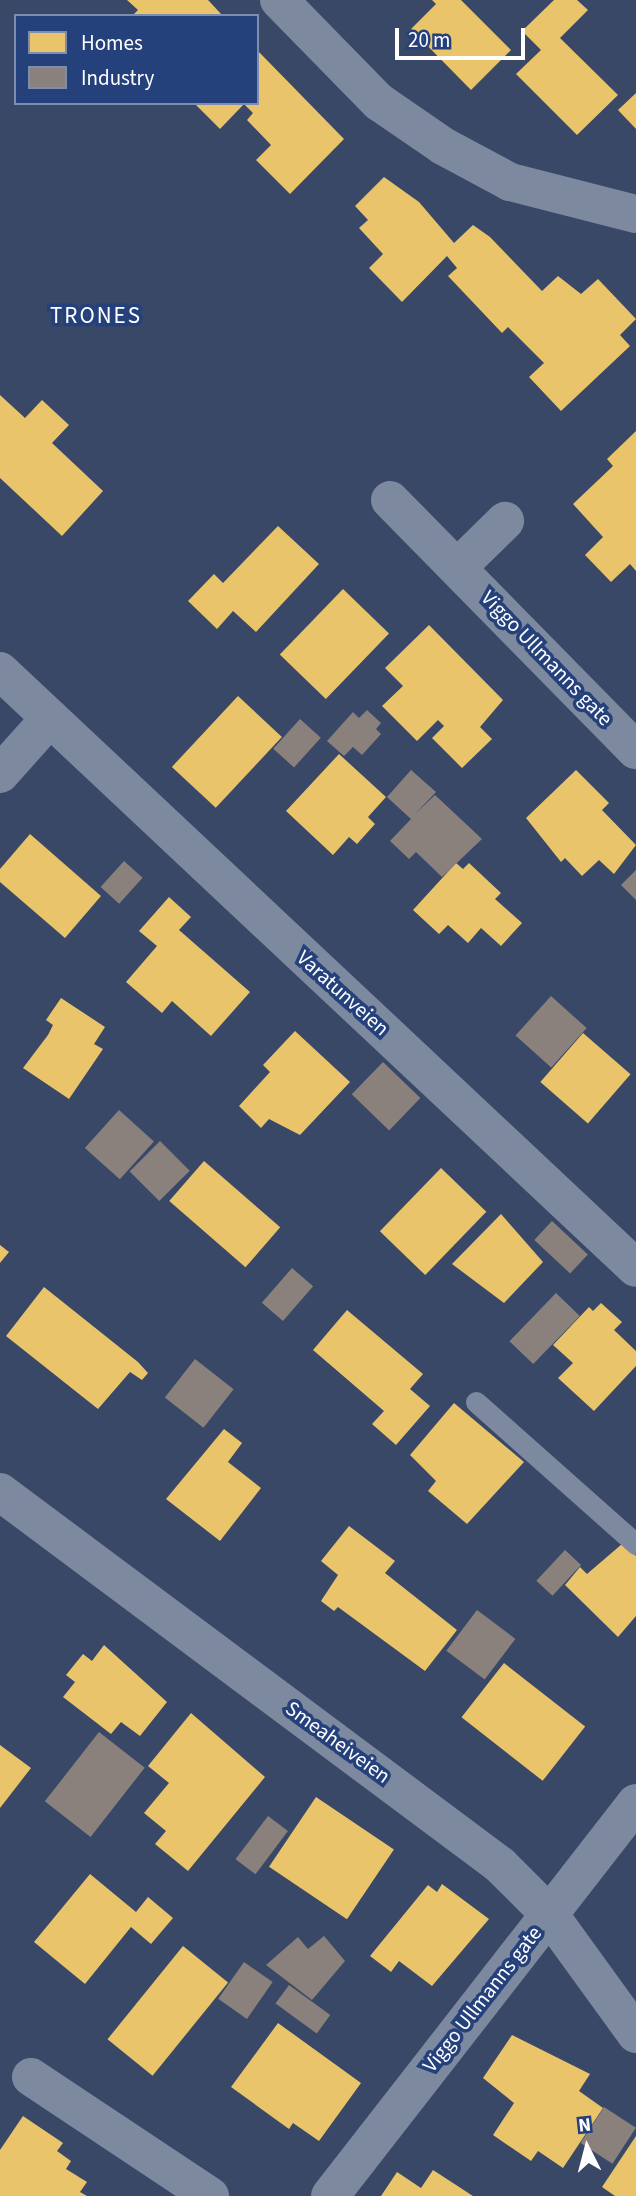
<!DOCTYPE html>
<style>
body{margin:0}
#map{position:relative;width:636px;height:2196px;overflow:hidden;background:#394867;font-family:"Source Sans 3",sans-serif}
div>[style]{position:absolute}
.homes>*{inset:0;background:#e9c46a;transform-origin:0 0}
.industry>*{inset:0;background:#8a817c;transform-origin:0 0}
.lane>*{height:21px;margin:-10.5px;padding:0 10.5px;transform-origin:10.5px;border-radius:10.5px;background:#7d899e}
.street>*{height:38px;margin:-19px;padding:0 19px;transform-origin:19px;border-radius:19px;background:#7d899e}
span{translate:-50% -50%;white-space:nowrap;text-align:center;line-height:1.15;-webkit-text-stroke:7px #25417b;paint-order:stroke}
.street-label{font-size:21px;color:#fff}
.neighbourhood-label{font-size:23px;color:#fff;letter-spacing:2px}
.legend{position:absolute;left:14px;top:14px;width:245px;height:91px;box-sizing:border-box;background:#25417b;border:2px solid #7c8db0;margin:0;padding:9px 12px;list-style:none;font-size:21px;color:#fff}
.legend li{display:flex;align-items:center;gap:14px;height:35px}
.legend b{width:35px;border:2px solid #7c8db0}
.north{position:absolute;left:552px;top:2112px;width:70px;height:70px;-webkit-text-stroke:5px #25417b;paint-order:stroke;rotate:354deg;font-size:19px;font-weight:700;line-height:28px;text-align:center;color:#fff}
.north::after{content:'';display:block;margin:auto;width:24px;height:32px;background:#fff;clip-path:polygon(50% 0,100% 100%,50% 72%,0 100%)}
.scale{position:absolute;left:395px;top:28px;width:130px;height:32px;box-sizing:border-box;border:4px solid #fff;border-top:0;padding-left:9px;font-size:21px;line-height:24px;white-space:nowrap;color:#fff;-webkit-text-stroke:5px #25417b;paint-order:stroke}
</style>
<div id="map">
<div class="homes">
<i style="clip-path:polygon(127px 0,208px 0,223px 16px,132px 16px,138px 10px)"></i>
<i style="clip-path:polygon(432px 0,461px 0,511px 50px,471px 90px,411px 29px,436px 4px)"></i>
<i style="clip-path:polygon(554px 0,577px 0,588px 10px,560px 38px,618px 95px,577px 135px,516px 74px,541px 50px,522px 31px)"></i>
<i style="clip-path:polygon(257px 50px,344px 139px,290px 194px,256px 160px,271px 145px,247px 120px,253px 113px,244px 104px,220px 129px,194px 103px,257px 103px)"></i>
<i style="clip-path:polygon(636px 93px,636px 129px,618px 110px)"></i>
<i style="clip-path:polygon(384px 177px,419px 202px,454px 243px,473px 225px,490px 237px,542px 291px,558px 276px,581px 294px,598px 279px,636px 319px,620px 335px,630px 346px,561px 411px,529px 377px,544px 363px,508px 327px,502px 333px,448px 276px,457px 268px,447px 256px,402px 302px,369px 268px,383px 254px,359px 228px,368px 220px,355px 206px)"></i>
<i style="clip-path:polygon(0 395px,25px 418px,42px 400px,69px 425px,52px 443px,103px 491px,62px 536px,0 478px)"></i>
<i style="clip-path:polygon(636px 431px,636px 571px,630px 564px,611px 582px,585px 555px,603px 537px,573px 504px,613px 466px,607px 459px)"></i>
<i style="clip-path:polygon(278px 526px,319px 564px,256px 632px,233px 611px,217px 629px,188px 601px,214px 574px,223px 583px)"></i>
<i style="left:343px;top:589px;width:64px;height:91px;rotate:44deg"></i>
<i style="clip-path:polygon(429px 625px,503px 700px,480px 727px,492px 739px,462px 768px,432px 738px,444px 726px,438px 720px,417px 741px,382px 706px,403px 686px,385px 668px)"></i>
<i style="left:238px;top:696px;width:60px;height:97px;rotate:43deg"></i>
<i style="clip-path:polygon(339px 754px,386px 797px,368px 817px,375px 824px,357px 844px,349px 837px,333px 855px,286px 811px)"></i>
<i style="clip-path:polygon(576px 770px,609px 803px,602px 810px,636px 845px,614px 874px,599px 860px,582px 876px,565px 858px,561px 862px,526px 818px)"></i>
<i style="clip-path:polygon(30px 834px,101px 896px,65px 938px,0 882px,0 869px)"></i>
<i style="clip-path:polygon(456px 863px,463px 869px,469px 863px,501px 893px,495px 899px,522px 923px,501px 946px,481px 928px,468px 943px,448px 925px,439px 934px,413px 910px)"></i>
<i style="clip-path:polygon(169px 897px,191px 917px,179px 930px,250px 992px,211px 1036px,172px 1001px,162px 1013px,126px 982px,157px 946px,139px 931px)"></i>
<i style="clip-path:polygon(61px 998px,105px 1027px,94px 1044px,103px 1049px,69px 1099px,23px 1068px,48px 1035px,53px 1025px,46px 1020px)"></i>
<i style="clip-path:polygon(295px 1031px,350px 1082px,300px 1135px,269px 1119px,261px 1128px,239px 1106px,270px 1072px,263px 1065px)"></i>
<i style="left:583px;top:1033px;width:63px;height:65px;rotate:41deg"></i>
<i style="left:204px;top:1161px;width:101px;height:53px;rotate:41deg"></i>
<i style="left:441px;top:1168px;width:63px;height:88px;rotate:44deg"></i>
<i style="clip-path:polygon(501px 1214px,543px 1262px,504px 1303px,452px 1264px)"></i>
<i style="clip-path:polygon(0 1245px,9px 1252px,0 1263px)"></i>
<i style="clip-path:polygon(44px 1287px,138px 1362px,148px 1373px,142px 1380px,130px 1372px,98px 1409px,6px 1336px)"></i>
<i style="clip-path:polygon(601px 1303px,622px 1322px,614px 1330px,636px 1351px,636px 1366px,594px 1411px,558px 1378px,573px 1363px,553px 1345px,589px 1307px,593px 1311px)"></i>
<i style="clip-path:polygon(347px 1310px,423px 1374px,410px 1389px,430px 1406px,396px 1445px,372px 1424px,384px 1411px,313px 1350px)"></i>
<i style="clip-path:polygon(454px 1403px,524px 1462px,467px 1524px,428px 1491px,436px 1481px,410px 1455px)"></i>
<i style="clip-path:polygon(224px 1429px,242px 1443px,228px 1462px,261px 1488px,220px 1541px,166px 1499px)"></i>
<i style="clip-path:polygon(349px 1526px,395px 1561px,385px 1573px,457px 1630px,425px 1671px,338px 1607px,334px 1611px,321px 1601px,338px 1575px,321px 1561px)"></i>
<i style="clip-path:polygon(622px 1544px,636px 1556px,636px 1616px,618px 1637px,565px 1585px,580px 1567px,587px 1574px)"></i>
<i style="clip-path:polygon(104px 1645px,167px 1702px,140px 1736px,121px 1722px,111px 1734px,63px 1697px,75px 1682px,66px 1675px,83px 1654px,92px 1661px)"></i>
<i style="left:504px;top:1663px;width:103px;height:69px;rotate:38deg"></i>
<i style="clip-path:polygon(191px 1713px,265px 1777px,188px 1871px,155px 1844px,166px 1831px,144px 1813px,169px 1783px,148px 1766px)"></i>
<i style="clip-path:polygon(0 1745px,31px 1768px,0 1808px)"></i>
<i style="left:316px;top:1797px;width:94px;height:84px;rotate:34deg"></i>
<i style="clip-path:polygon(90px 1874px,136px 1912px,148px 1897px,173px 1918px,151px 1944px,131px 1927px,85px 1984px,34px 1942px)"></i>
<i style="clip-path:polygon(442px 1884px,489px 1919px,432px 1986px,399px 1961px,391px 1972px,370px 1956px,428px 1885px,437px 1892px)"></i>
<i style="left:183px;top:1946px;width:58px;height:120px;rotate:39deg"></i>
<i style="clip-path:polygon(278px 2023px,361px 2083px,319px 2141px,293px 2123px,289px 2129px,231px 2087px)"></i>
<i style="clip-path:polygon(512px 2035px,590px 2074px,579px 2091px,603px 2108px,563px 2168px,538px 2151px,531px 2161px,493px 2135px,514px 2103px,483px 2078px)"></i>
<i style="clip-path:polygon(23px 2116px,63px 2143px,57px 2151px,71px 2161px,66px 2169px,87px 2182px,80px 2192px,87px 2196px,0 2196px,0 2150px)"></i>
<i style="clip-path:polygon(636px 2136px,636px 2196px,615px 2196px,602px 2187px)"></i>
<i style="clip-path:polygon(433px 2170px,473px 2196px,381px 2196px,397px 2172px,421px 2188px)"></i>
</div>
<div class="industry">
<i style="clip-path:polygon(367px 710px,381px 723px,376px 729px,381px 734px,362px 755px,353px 747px,344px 756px,327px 741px,353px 712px,359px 718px)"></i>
<i style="left:300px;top:719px;width:28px;height:40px;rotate:42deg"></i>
<i style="clip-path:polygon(411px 770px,436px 792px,415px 814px,435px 795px,482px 839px,442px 877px,416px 852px,409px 859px,390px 841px,411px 819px,387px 797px)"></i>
<i style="left:124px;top:861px;width:25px;height:35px;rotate:42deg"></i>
<i style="clip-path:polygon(636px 870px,636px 900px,621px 885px)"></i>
<i style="left:551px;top:996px;width:48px;height:53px;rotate:42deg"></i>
<i style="left:383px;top:1062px;width:52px;height:45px;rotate:44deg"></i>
<i style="left:119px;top:1110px;width:47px;height:51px;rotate:42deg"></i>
<i style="left:160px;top:1141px;width:42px;height:43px;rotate:45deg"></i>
<i style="left:552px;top:1221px;width:49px;height:26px;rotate:43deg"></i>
<i style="left:292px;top:1268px;width:28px;height:46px;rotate:41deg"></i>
<i style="left:556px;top:1293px;width:33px;height:67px;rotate:44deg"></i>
<i style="left:195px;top:1359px;width:49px;height:49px;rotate:38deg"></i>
<i style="left:565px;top:1550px;width:22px;height:42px;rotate:43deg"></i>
<i style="left:477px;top:1610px;width:48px;height:51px;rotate:37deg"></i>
<i style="left:99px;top:1732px;width:58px;height:88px;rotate:38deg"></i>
<i style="left:268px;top:1816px;width:25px;height:54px;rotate:37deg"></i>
<i style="clip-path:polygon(324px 1936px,345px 1961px,312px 2000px,266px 1965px,298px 1937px,308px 1949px)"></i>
<i style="left:244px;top:1962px;width:35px;height:45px;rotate:35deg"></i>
<i style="left:289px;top:1985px;width:51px;height:23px;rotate:36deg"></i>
<i style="left:604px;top:2107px;width:38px;height:43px;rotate:33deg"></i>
</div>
<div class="lane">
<i style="left:476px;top:1402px;width:214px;rotate:41.6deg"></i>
</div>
<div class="street">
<i style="left:279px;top:0;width:143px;rotate:45.6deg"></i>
<i style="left:379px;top:102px;width:78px;rotate:34.5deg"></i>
<i style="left:443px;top:146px;width:76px;rotate:28.2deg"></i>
<i style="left:510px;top:182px;width:130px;rotate:14.3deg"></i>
<i style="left:390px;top:500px;width:351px;rotate:45.5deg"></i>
<i style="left:458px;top:567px;width:66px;rotate:-44.4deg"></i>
<i style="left:0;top:671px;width:872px;rotate:43.19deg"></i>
<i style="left:0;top:774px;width:75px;rotate:-48.2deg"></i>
<i style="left:0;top:1492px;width:624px;rotate:36.72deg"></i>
<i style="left:500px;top:1865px;width:69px;rotate:45deg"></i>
<i style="left:549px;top:1914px;width:148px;rotate:54.1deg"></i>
<i style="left:31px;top:2077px;width:215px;rotate:33.6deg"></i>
<i style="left:330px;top:2196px;width:498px;rotate:-52.1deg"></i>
</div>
<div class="street-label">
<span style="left:547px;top:658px;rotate:46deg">Viggo Ullmanns gate</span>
<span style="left:343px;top:993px;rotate:42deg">Varatunveien</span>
<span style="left:338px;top:1742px;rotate:36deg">Smeaheiveien</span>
<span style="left:482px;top:1999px;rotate:-52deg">Viggo Ullmanns gate</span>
</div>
<div class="neighbourhood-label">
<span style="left:96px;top:316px">TRONES</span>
</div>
<ul class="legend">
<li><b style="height:19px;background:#e9c46a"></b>Homes</li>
<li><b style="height:19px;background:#8a817c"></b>Industry</li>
</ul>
<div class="north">N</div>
<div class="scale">20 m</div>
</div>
